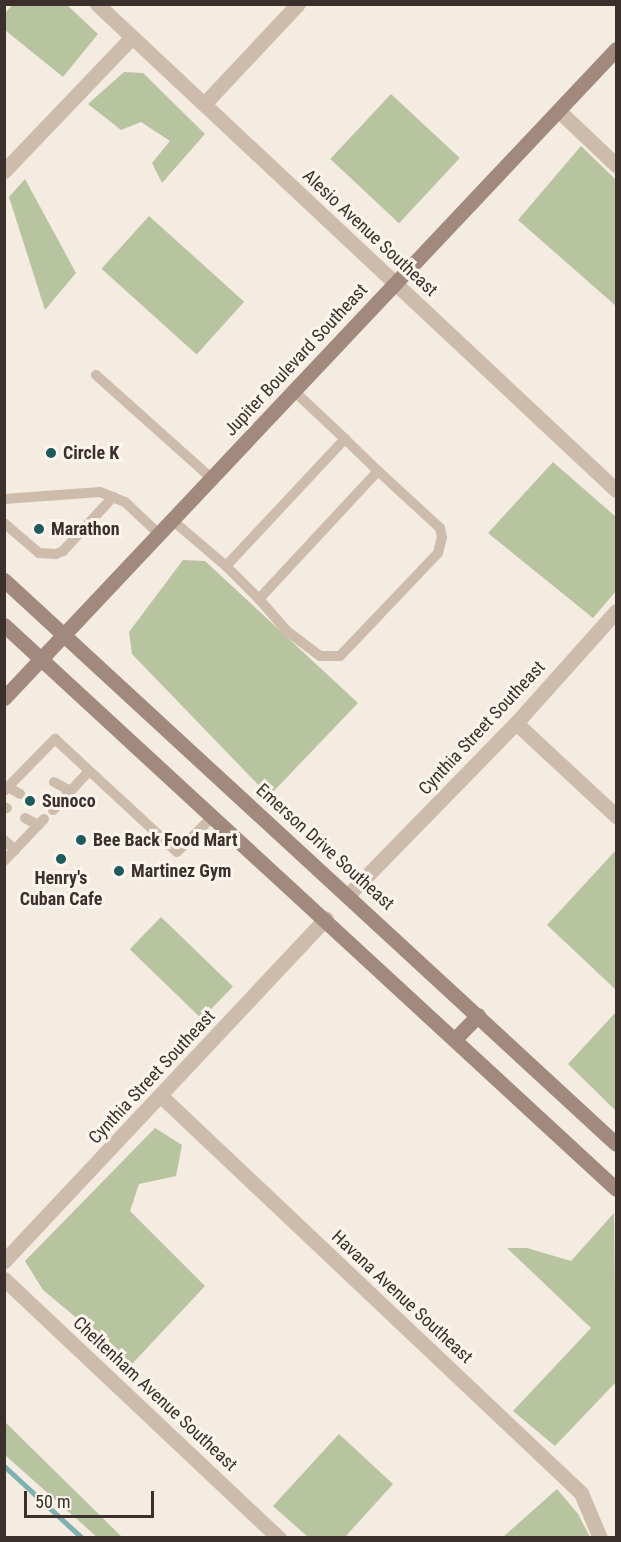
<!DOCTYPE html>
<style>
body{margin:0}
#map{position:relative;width:621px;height:1542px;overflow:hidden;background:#f4ebe1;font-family:"Roboto Condensed",sans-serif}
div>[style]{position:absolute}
.green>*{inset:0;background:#b8c4a0;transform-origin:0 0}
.stream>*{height:5px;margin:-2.5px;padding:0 2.5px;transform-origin:2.5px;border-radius:2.5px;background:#7fb0b2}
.lane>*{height:10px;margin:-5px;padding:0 5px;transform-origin:5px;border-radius:5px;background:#cdbbac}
.street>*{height:15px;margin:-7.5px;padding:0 7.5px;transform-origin:7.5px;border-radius:7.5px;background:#cdbbac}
.secondary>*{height:15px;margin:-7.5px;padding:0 7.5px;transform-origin:7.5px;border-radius:7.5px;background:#a18a7d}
.dots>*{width:16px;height:16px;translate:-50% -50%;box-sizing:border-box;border:3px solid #fbf5ee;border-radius:50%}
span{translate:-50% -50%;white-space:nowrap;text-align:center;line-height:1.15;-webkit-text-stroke:6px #fbf5ee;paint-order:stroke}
.street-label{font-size:18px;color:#3b302b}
.poi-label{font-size:18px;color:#3b302b;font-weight:700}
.left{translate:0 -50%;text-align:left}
.frame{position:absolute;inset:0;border:6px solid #3b302b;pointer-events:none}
.scale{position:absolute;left:24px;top:1491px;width:130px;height:27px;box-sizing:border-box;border:3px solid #3b302b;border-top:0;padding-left:8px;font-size:18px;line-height:21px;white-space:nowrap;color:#3b302b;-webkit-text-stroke:4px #fbf5ee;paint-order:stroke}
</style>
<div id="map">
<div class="green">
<i style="clip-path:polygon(67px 5px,98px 34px,63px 77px,5px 30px,5px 13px,12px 5px)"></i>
<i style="clip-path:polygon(124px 72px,143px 73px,205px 134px,162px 183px,152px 163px,170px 141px,141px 122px,121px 130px,88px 104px)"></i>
<i style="left:391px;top:94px;width:94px;height:89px;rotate:43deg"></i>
<i style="clip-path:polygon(581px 146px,616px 180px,616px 306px,518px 220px)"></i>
<i style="clip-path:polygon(25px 179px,76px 273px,45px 310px,9px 197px)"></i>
<i style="left:149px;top:216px;width:128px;height:71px;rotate:42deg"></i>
<i style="clip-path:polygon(553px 462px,616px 517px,616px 591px,593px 618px,488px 533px)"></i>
<i style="clip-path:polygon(183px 560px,205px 561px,358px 703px,269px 796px,132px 654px,129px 632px)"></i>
<i style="clip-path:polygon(616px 850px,616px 990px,547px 925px)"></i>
<i style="left:161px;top:917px;width:100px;height:45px;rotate:44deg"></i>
<i style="clip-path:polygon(616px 1012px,616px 1111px,568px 1064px)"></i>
<i style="clip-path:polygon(155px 1128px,182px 1145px,176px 1176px,139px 1184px,130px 1211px,205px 1286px,132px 1364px,43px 1290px,25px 1261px)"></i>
<i style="clip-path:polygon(614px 1213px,616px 1382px,555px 1446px,513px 1411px,591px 1328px,507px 1248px,527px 1248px,571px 1261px)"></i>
<i style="clip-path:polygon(4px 1422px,5px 1422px,122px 1537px,97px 1537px,5px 1455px)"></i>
<i style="clip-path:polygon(339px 1434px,393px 1484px,345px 1537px,308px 1537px,273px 1506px)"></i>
<i style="clip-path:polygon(557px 1489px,578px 1514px,590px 1537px,503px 1537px)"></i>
</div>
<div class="stream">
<i style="left:4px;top:1466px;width:106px;rotate:42.7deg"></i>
</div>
<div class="lane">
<i style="left:96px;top:375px;width:154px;rotate:41.8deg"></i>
<i style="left:4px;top:499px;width:96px;rotate:-4.2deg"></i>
<i style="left:100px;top:492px;width:27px;rotate:22deg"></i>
<i style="left:125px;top:502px;width:47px;rotate:43.3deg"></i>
<i style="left:172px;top:520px;width:71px;rotate:40.4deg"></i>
<i style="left:226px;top:566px;width:174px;rotate:-46.9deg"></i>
<i style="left:345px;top:439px;width:70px;rotate:-136.7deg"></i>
<i style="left:4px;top:523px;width:46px;rotate:40.6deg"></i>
<i style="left:39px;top:553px;width:17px;rotate:3deg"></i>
<i style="left:56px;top:554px;width:8px;rotate:-23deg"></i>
<i style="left:63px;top:551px;width:74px;rotate:-47.2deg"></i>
<i style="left:226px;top:566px;width:47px;rotate:45deg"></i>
<i style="left:259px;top:599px;width:175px;rotate:-47.1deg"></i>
<i style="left:378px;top:471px;width:46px;rotate:-135.9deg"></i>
<i style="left:259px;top:599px;width:43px;rotate:48.8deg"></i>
<i style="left:287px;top:631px;width:41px;rotate:37.1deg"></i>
<i style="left:320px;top:656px;width:20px"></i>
<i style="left:340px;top:656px;width:142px;rotate:-46.4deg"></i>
<i style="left:438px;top:553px;width:16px;rotate:-76deg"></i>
<i style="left:442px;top:537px;width:9px;rotate:-103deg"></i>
<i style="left:440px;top:528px;width:84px;rotate:-137.4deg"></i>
<i style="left:54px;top:782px;width:18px;rotate:29deg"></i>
<i style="left:8px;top:787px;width:14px;rotate:30deg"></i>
<i style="left:4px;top:791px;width:73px;rotate:-45.6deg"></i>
<i style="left:55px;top:739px;width:166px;rotate:42.8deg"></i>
<i style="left:177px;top:852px;width:51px;rotate:-45deg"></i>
<i style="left:4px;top:807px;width:3px;rotate:18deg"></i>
<i style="left:53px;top:810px;width:53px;rotate:-47.3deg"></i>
<i style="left:25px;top:818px;width:15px;rotate:28deg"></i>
<i style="left:4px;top:840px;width:15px;rotate:42deg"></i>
<i style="left:4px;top:861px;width:58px;rotate:-46.4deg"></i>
</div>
<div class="street">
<i style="left:97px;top:4px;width:711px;rotate:43.12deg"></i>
<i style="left:204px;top:104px;width:137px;rotate:-46.8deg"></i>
<i style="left:559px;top:111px;width:79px;rotate:43.5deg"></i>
<i style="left:4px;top:171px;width:185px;rotate:-46.3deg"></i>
<i style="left:516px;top:723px;width:137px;rotate:42.9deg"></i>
<i style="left:349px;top:894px;width:239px;rotate:-45.7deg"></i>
<i style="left:516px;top:723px;width:150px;rotate:-48.2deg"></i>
<i style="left:161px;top:1096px;width:578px;rotate:43.39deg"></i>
<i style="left:581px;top:1493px;width:49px;rotate:67.1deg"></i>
<i style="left:4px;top:1261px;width:470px;rotate:-46.8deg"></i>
<i style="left:4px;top:1279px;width:378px;rotate:43.3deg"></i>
</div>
<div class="secondary">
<i style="left:4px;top:580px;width:832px;rotate:42.66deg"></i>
<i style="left:4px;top:625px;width:832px;rotate:42.66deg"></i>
<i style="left:4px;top:698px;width:892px;rotate:-46.68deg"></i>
<i style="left:455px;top:1039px;width:33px;rotate:-46deg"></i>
</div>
<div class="dots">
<i style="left:51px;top:453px;background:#1f5a5e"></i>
<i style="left:39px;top:529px;background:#1f5a5e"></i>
<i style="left:30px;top:801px;background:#1f5a5e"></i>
<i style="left:81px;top:840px;background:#1f5a5e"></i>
<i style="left:61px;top:859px;background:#1f5a5e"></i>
<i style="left:119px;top:871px;background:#1f5a5e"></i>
</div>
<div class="street-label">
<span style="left:370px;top:233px;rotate:43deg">Alesio Avenue Southeast</span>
<span style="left:296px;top:360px;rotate:-47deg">Jupiter Boulevard Southeast</span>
<span style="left:482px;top:728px;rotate:-47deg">Cynthia Street Southeast</span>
<span style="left:325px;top:847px;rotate:42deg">Emerson Drive Southeast</span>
<span style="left:152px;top:1077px;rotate:-47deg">Cynthia Street Southeast</span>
<span style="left:402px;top:1297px;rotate:43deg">Havana Avenue Southeast</span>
<span style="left:155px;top:1394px;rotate:43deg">Cheltenham Avenue Southeast</span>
</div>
<div class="poi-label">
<span class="left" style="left:63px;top:453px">Circle K</span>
<span class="left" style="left:51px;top:529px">Marathon</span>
<span class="left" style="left:42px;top:801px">Sunoco</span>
<span class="left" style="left:93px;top:840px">Bee Back Food Mart</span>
<span class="left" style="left:131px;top:871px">Martinez Gym</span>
<span style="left:61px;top:889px">Henry's<br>Cuban Cafe</span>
</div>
<div class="frame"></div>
<div class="scale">50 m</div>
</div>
